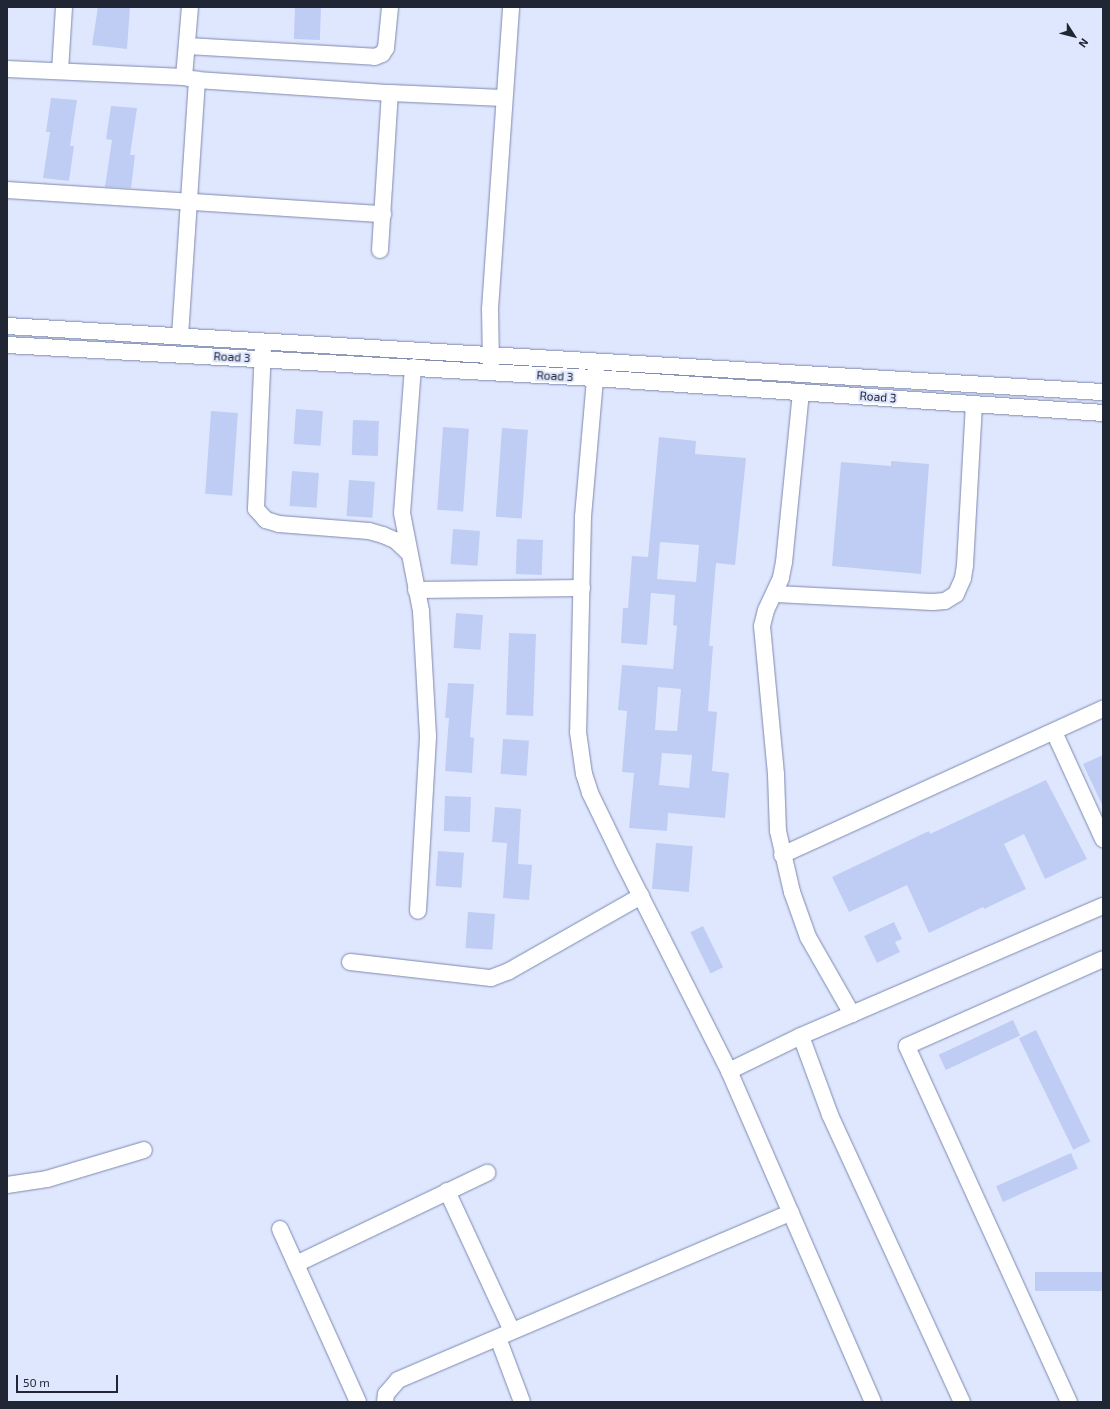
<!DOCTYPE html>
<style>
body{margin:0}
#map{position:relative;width:1110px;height:1409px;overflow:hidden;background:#dfe7ff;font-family:"Exo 2",sans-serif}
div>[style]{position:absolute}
.building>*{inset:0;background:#bfcdf4;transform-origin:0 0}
.roads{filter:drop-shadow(0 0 1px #7d89ad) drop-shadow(0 0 1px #7d89ad)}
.minor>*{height:16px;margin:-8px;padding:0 8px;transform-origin:8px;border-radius:8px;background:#fff}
span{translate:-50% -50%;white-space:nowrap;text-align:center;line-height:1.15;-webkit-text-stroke:4px #dfe7ff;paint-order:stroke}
.street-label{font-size:12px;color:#212634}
.frame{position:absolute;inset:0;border:8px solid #212634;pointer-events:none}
.north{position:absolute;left:1054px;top:16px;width:40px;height:40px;-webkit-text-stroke:3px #dfe7ff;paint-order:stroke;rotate:126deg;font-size:11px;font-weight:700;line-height:16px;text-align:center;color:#212634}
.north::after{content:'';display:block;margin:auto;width:14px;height:18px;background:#212634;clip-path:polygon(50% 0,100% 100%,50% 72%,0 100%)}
.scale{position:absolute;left:16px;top:1375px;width:102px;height:18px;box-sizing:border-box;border:2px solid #212634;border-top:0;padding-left:5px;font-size:12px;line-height:14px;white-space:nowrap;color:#212634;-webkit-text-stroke:3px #dfe7ff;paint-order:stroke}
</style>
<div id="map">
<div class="building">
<i style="clip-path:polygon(98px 7px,130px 7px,127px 49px,92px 45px)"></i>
<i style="left:295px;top:7px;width:26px;height:32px;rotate:2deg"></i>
<i style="clip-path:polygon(51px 98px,77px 100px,70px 146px,74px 146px,69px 181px,43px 178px,50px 132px,46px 132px)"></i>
<i style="clip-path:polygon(111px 106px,137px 108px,130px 155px,135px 155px,131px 188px,105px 187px,112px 140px,106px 139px)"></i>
<i style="left:296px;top:409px;width:27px;height:35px;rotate:4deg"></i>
<i style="left:211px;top:411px;width:27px;height:83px;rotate:4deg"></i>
<i style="left:353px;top:420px;width:26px;height:35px;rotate:2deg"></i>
<i style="left:443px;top:427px;width:26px;height:83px;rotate:4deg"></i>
<i style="left:502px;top:428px;width:26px;height:89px;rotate:4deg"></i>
<i style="clip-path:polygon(evenodd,659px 437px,696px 441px,695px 454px,746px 458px,735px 565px,716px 563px,709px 646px,713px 646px,708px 711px,717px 712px,712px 771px,729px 773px,725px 818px,668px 813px,667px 831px,629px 828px,634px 773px,622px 772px,627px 711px,618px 710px,622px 665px,673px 669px,677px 626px,673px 625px,675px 595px,651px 593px,647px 645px,621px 643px,623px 608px,628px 608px,632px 556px,648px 557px,659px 437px,660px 542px,699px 545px,696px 582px,657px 579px,660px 542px,659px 437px,658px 687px,681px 689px,677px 731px,655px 730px,658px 687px,659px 437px,662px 753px,692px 755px,689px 788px,659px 785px,662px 753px)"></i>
<i style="clip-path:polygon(891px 461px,929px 464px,921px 574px,832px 566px,841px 462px,891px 466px)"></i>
<i style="left:292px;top:471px;width:27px;height:35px;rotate:4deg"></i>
<i style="left:349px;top:480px;width:26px;height:36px;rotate:4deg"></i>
<i style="left:453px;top:529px;width:27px;height:35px;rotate:4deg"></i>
<i style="left:517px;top:539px;width:26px;height:35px;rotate:2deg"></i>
<i style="left:456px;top:613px;width:27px;height:35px;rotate:4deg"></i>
<i style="left:509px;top:633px;width:27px;height:82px;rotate:2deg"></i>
<i style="clip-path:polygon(448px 683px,474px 684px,470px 737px,474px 738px,472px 773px,445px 771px,449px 718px,445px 718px)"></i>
<i style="left:503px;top:739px;width:26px;height:35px;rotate:4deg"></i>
<i style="clip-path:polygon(1103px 755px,1103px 807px,1083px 764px)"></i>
<i style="clip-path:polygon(1046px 780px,1087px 859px,1045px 879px,1024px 834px,1004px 844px,1026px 889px,984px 909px,983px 907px,929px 933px,907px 885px,849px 912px,832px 877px,929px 831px,930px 834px)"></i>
<i style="left:445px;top:796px;width:26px;height:35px;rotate:2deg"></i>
<i style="clip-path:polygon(495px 807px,521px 809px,518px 864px,532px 865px,529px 900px,503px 898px,507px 843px,492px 842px)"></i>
<i style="left:656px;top:843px;width:37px;height:46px;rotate:5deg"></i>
<i style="left:438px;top:851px;width:26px;height:35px;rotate:4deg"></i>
<i style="left:468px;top:912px;width:27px;height:36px;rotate:4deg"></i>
<i style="clip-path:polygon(894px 922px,902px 939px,895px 942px,900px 952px,877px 963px,864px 936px)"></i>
<i style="left:703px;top:926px;width:46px;height:14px;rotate:64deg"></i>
<i style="left:1013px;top:1020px;width:17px;height:82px;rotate:65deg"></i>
<i style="left:1036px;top:1030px;width:124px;height:19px;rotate:64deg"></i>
<i style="left:1071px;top:1153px;width:17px;height:82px;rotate:66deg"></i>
<i style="left:1103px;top:1272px;width:19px;height:68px;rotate:90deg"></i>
</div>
<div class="roads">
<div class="minor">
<i style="left:187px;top:46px;width:188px;rotate:3.3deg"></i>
<i style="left:375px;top:57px;width:8px;rotate:-23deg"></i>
<i style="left:382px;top:54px;width:7px;rotate:-56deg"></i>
<i style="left:386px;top:48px;width:41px;rotate:-84.4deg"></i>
<i style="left:7px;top:69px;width:177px;rotate:2.6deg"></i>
<i style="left:184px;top:77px;width:13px;rotate:13deg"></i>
<i style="left:197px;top:80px;width:193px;rotate:3.9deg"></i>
<i style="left:390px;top:93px;width:113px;rotate:2.5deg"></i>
<i style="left:60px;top:71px;width:64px;rotate:-86.4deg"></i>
<i style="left:184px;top:77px;width:70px;rotate:-85.1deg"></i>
<i style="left:7px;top:190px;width:377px;rotate:3.7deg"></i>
<i style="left:380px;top:250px;width:157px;rotate:-86.4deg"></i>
<i style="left:7px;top:326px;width:1098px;rotate:3.45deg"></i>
<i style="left:180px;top:336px;width:257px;rotate:-86.2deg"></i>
<i style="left:7px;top:345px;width:588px;rotate:3.22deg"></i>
<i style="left:594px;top:378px;width:510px;rotate:3.93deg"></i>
<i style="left:263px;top:348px;width:161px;rotate:92.5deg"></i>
<i style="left:256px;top:509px;width:15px;rotate:48deg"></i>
<i style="left:266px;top:520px;width:14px;rotate:17deg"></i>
<i style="left:279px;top:524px;width:90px;rotate:4.4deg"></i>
<i style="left:369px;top:531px;width:15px;rotate:16deg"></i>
<i style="left:383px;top:535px;width:13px;rotate:23deg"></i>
<i style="left:395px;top:540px;width:18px;rotate:43deg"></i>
<i style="left:491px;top:364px;width:55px;rotate:-91deg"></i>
<i style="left:490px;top:309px;width:303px;rotate:-86deg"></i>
<i style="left:413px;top:367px;width:146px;rotate:94.3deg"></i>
<i style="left:402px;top:513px;width:100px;rotate:79deg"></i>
<i style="left:421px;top:611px;width:126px;rotate:86.8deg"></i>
<i style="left:428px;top:737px;width:174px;rotate:93.3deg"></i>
<i style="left:596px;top:368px;width:150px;rotate:95deg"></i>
<i style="left:583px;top:517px;width:215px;rotate:91.3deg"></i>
<i style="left:578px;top:732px;width:42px;rotate:81.9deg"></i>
<i style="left:584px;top:774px;width:20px;rotate:72deg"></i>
<i style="left:590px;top:793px;width:76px;rotate:64.1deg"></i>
<i style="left:623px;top:861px;width:235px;rotate:63.2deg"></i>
<i style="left:801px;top:392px;width:171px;rotate:95.7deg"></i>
<i style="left:784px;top:562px;width:16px;rotate:101deg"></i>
<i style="left:781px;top:578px;width:35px;rotate:115deg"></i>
<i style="left:766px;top:610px;width:16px;rotate:104deg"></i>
<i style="left:762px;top:626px;width:150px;rotate:84.6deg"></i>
<i style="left:776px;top:775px;width:56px;rotate:88deg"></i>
<i style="left:778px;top:831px;width:63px;rotate:77.1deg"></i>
<i style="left:792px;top:892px;width:48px;rotate:70.4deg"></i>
<i style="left:808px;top:937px;width:89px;rotate:60.3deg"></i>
<i style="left:416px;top:590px;width:166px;rotate:-0.7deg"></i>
<i style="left:776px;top:594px;width:157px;rotate:2.9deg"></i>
<i style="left:933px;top:602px;width:12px;rotate:-5deg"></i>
<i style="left:945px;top:601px;width:13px;rotate:-32deg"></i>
<i style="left:956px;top:594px;width:17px;rotate:-66deg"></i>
<i style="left:963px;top:578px;width:13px;rotate:-81deg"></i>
<i style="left:965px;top:565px;width:161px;rotate:-86.8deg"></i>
<i style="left:1054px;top:732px;width:118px;rotate:65.4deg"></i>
<i style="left:782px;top:855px;width:353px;rotate:-24.5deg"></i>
<i style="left:350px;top:962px;width:142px;rotate:6.5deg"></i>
<i style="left:491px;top:978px;width:19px;rotate:-21deg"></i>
<i style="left:509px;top:971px;width:152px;rotate:-29.6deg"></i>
<i style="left:801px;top:1036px;width:84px;rotate:69.8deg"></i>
<i style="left:830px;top:1115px;width:316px;rotate:65.3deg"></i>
<i style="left:7px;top:1185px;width:40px;rotate:-8.5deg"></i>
<i style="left:47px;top:1179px;width:101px;rotate:-16.6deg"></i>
<i style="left:447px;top:1191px;width:154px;rotate:65.1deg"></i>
<i style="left:280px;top:1229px;width:190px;rotate:65.7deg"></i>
<i style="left:296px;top:1264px;width:212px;rotate:-25.5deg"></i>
<i style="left:498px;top:1338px;width:68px;rotate:69.4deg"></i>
<i style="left:385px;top:1402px;width:8px;rotate:-83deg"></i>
<i style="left:386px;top:1394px;width:18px;rotate:-49deg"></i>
<i style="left:398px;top:1380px;width:427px;rotate:-23.1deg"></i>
<i style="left:873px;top:1402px;width:361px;rotate:-113.5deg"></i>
<i style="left:729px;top:1071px;width:80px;rotate:-25.9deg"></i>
<i style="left:801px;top:1036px;width:329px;rotate:-23.3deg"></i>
<i style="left:1069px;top:1402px;width:391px;rotate:-114.5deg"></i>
<i style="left:907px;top:1046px;width:214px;rotate:-23.9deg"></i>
</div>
</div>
<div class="street-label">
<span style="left:232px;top:357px;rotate:3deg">Road 3</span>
<span style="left:555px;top:376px;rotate:3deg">Road 3</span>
<span style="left:878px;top:397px;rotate:4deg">Road 3</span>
</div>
<div class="frame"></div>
<div class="north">N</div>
<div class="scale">50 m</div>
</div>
